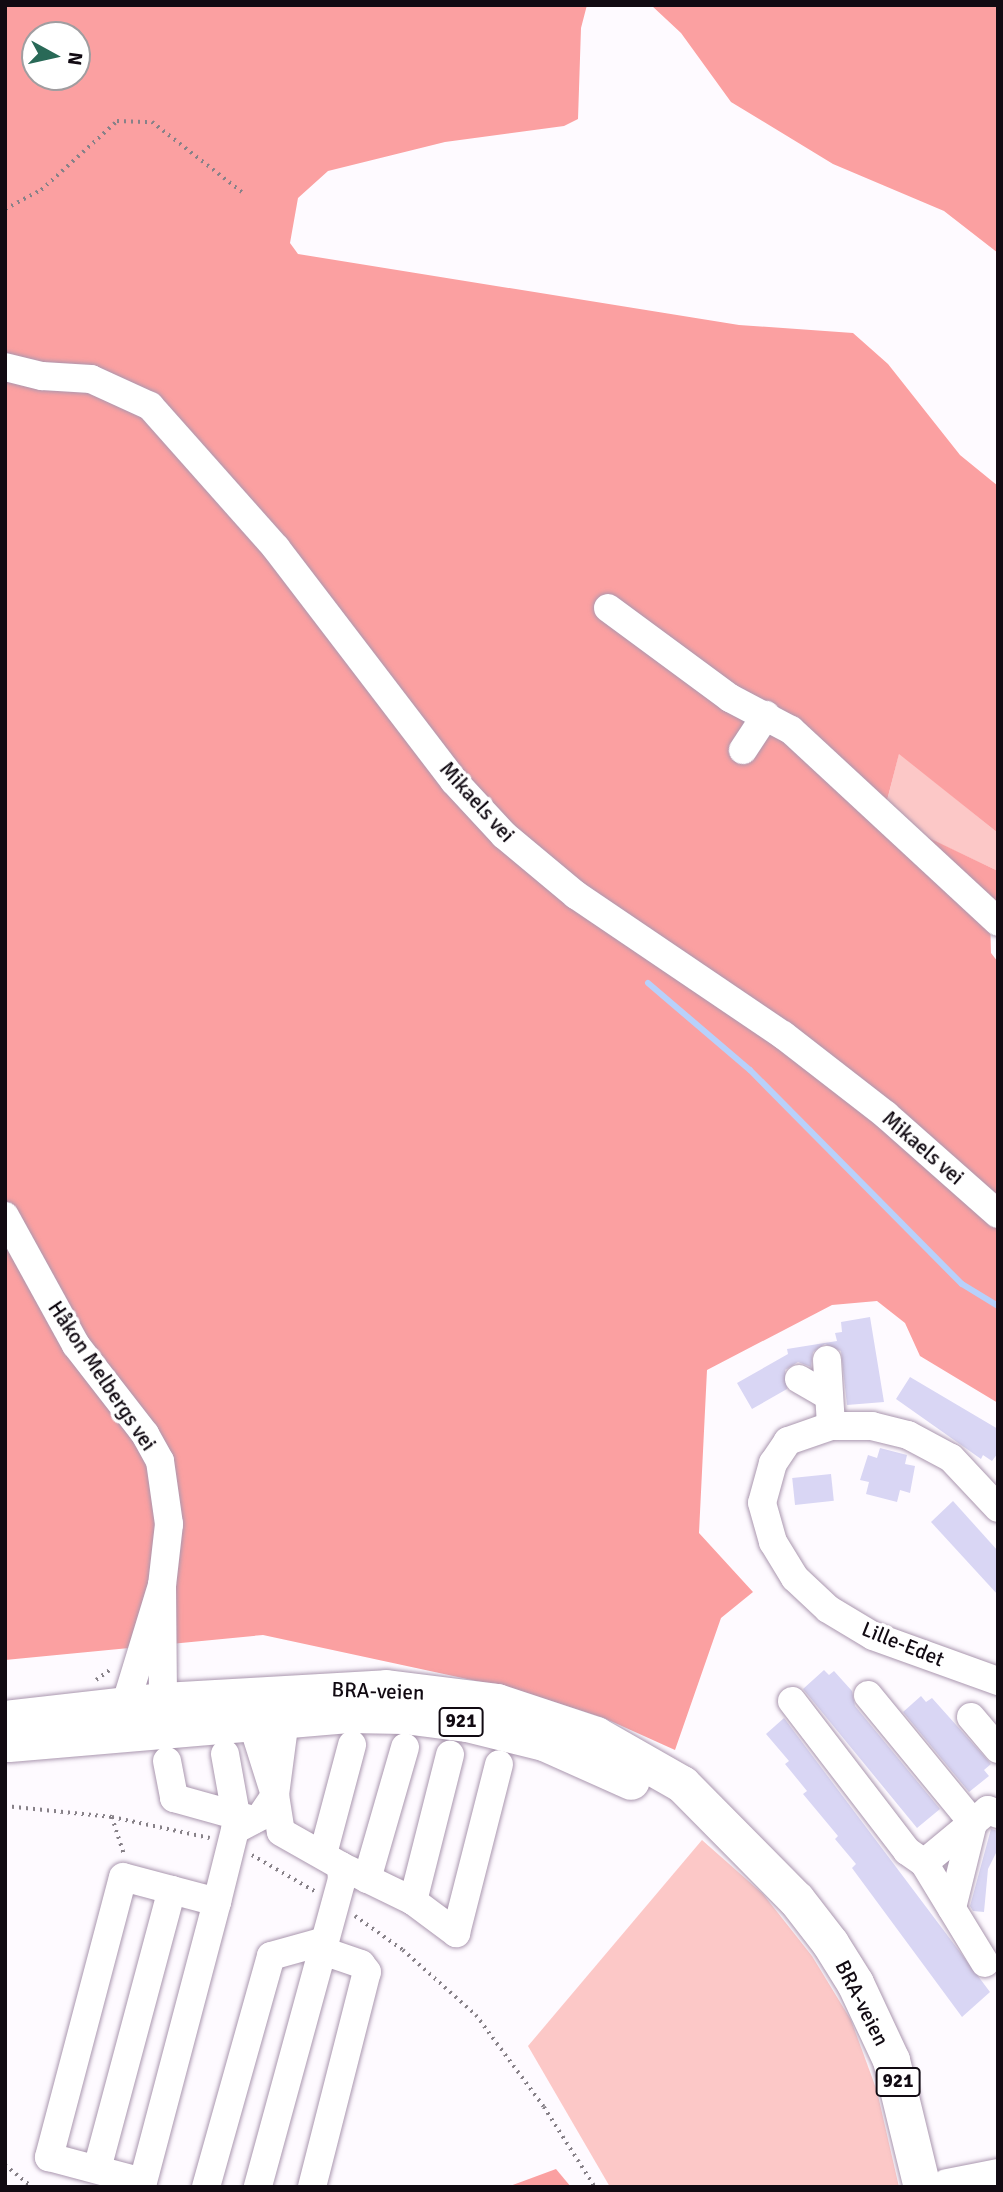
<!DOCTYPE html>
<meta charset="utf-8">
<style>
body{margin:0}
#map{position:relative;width:1003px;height:2192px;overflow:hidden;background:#fefaff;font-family:Signika,sans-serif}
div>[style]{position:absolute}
.green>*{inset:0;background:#fcc8c7}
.forest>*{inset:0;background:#fba0a1}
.stream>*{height:6px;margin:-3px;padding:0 3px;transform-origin:3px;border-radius:3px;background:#b8d1fb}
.building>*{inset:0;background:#d9d6f4;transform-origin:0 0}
.path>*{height:3.5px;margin-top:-1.75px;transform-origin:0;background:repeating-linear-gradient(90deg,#878188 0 2px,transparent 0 7px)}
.roads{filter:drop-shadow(0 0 2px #aa97af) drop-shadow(0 0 2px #aa97af)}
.minor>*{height:28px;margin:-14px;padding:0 14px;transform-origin:14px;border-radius:14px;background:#fff}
.major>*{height:37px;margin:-18.5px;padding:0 18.5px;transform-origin:18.5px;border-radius:18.5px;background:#fff}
span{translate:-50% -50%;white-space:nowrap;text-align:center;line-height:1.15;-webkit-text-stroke:7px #fff;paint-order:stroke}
.shield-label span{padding:2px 5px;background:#fff;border:2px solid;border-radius:5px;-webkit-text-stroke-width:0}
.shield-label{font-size:19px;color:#110a12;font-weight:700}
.street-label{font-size:21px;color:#110a12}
.frame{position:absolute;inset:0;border:7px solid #110a12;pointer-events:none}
.north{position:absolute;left:21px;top:21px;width:70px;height:70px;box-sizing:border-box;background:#fff;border:2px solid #a09da0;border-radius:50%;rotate:98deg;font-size:19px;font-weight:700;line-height:28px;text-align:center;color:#110a12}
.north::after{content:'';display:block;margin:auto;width:24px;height:32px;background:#296957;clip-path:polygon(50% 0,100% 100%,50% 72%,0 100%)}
</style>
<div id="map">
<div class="green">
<i style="clip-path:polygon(899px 753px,998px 833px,998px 871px,883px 817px)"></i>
<i style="clip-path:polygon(702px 1840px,763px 1894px,812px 1956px,851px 2020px,877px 2091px,899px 2187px,610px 2187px,528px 2046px)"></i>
</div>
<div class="forest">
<i style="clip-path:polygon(evenodd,5px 5px,587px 5px,581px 28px,578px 119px,564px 126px,445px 142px,328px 171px,298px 198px,290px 243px,298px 254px,739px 325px,853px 333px,888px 364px,960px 455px,998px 486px,998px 833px,899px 754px,883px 816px,998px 871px,998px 909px,990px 913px,991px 953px,998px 962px,998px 1403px,920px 1356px,905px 1323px,877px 1301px,832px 1305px,707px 1370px,699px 1533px,753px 1592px,721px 1618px,675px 1750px,604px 1718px,514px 1689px,263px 1635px,5px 1660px,5px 5px,35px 35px,77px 35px,77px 77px,35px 77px,35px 35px)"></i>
<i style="clip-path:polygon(651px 5px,998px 5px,998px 253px,944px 211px,833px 164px,731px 102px,681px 33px)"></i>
<i style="clip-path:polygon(556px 2169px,571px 2187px,507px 2187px)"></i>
</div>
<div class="stream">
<i style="left:648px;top:983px;width:134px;rotate:40.5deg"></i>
<i style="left:750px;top:1070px;width:301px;rotate:45.3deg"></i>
<i style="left:962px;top:1284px;width:42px;rotate:31.4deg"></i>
</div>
<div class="building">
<i style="clip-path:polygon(870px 1317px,884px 1402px,847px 1405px,841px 1351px,825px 1344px,813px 1352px,811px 1367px,798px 1362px,785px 1370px,787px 1389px,752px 1409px,737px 1383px,788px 1354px,787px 1349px,837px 1341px,835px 1333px,842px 1332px,841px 1322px)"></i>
<i style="clip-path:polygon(910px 1377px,998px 1429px,998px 1453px,992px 1461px,983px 1455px,981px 1459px,896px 1399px)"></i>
<i style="clip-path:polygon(880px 1448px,907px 1455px,905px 1464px,915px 1466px,910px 1493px,900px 1490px,897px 1502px,866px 1494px,869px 1482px,860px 1480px,868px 1455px,877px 1458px)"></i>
<i style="left:831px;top:1474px;width:27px;height:39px;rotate:84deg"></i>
<i style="clip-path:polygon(953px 1501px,998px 1551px,998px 1595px,931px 1522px)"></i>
<i style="clip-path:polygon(824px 1670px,829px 1675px,834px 1671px,852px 1691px,855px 1706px,940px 1809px,917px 1828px,803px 1689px)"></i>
<i style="clip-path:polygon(921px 1696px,926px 1702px,932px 1698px,991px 1764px,984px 1770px,989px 1776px,969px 1792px,903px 1712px)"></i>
<i style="clip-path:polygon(784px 1718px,990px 1992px,962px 2017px,852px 1868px,856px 1864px,835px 1839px,838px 1836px,803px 1794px,807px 1791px,785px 1764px,789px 1761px,766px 1734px)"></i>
<i style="clip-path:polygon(991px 1829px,998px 1831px,998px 1849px,988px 1869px,984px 1912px,973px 1911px,970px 1906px)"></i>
</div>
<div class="path">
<i style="left:5px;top:209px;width:41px;rotate:-27.8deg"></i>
<i style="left:41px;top:190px;width:103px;rotate:-42.2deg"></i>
<i style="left:117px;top:121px;width:35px;rotate:2deg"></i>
<i style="left:152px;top:122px;width:114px;rotate:37.9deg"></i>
<i style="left:96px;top:1680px;width:17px;rotate:-36deg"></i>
<i style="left:5px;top:1806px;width:108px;rotate:5.9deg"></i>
<i style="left:112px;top:1817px;width:100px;rotate:12.1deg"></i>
<i style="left:112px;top:1817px;width:40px;rotate:72deg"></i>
<i style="left:252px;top:1855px;width:74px;rotate:30deg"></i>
<i style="left:355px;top:1916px;width:59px;rotate:35.3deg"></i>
<i style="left:403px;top:1950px;width:98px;rotate:41.7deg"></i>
<i style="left:476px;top:2015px;width:114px;rotate:53.5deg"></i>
<i style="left:544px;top:2107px;width:95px;rotate:57.5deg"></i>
<i style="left:5px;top:2165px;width:35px;rotate:39deg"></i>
</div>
<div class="roads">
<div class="minor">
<i style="left:5px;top:367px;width:38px;rotate:14deg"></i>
<i style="left:42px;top:376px;width:49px;rotate:3.5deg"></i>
<i style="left:91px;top:379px;width:65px;rotate:24.6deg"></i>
<i style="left:150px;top:406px;width:190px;rotate:48.4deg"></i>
<i style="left:276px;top:548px;width:293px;rotate:52.6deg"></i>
<i style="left:454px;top:781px;width:74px;rotate:47.2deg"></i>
<i style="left:504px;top:835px;width:94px;rotate:39.8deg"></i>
<i style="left:576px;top:895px;width:250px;rotate:34.1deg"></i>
<i style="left:783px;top:1035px;width:130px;rotate:37.8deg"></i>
<i style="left:886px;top:1115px;width:149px;rotate:41.5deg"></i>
<i style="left:608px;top:608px;width:152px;rotate:36.4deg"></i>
<i style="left:730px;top:698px;width:69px;rotate:27.7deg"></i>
<i style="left:791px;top:730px;width:282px;rotate:42.8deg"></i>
<i style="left:743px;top:750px;width:42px;rotate:-56.7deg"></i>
<i style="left:5px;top:1216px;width:147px;rotate:61.2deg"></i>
<i style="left:76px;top:1345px;width:113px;rotate:52.2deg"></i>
<i style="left:145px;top:1434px;width:31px;rotate:61deg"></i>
<i style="left:160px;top:1461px;width:64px;rotate:81.9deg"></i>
<i style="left:169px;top:1524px;width:61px;rotate:96.5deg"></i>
<i style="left:162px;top:1585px;width:116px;rotate:89.5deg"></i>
<i style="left:163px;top:1701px;width:35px;rotate:119deg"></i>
<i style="left:146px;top:1732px;width:33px;rotate:-129deg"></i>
<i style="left:125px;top:1706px;width:127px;rotate:-73deg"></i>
<i style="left:827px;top:1360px;width:66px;rotate:86.5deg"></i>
<i style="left:799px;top:1379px;width:34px;rotate:30deg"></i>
<i style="left:998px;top:1508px;width:69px;rotate:-133.2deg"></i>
<i style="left:951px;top:1458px;width:49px;rotate:-151.9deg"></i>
<i style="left:908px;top:1435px;width:37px;rotate:-166deg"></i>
<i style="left:872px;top:1426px;width:41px;rotate:180deg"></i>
<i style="left:831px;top:1426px;width:46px;rotate:160.8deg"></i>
<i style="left:788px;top:1441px;width:27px;rotate:124deg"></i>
<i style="left:773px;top:1463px;width:41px;rotate:105.4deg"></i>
<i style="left:762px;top:1503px;width:41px;rotate:74.2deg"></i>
<i style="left:773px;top:1542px;width:42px;rotate:58.6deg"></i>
<i style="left:795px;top:1578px;width:45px;rotate:43.2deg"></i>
<i style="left:828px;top:1609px;width:52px;rotate:31deg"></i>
<i style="left:873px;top:1636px;width:133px;rotate:19.8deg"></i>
<i style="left:868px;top:1695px;width:166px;rotate:50.6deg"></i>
<i style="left:973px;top:1823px;width:88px;rotate:103.9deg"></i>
<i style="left:792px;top:1701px;width:189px;rotate:52.5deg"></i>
<i style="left:907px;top:1851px;width:21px;rotate:35deg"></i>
<i style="left:924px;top:1863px;width:83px;rotate:-39.6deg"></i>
<i style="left:988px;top:1810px;width:11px;rotate:22deg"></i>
<i style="left:971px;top:1717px;width:42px;rotate:49.8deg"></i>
<i style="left:225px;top:1754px;width:62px;rotate:79.8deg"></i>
<i style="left:167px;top:1761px;width:38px;rotate:79deg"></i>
<i style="left:174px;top:1798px;width:82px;rotate:15.6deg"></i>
<i style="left:323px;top:1854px;width:113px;rotate:-75.1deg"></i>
<i style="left:924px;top:1863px;width:117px;rotate:58.6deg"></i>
<i style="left:341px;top:1866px;width:80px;rotate:25.9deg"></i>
<i style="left:413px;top:1901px;width:54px;rotate:36.7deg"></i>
<i style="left:456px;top:1933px;width:174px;rotate:-75.7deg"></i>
<i style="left:367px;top:1879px;width:137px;rotate:-73.9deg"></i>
<i style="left:413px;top:1901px;width:151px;rotate:-75.8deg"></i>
<i style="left:217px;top:1902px;width:97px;rotate:-165.1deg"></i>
<i style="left:123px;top:1877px;width:290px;rotate:104.8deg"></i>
<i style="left:49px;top:2157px;width:97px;rotate:14.9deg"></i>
<i style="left:143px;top:2182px;width:290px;rotate:-75.2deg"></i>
<i style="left:217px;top:1902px;width:74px;rotate:-76deg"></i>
<i style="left:235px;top:1830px;width:30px;rotate:-28deg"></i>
<i style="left:261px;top:1816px;width:25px;rotate:-56deg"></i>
<i style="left:275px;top:1795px;width:77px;rotate:-82.5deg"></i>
<i style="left:285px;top:1719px;width:32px;rotate:-129deg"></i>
<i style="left:265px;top:1694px;width:31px;rotate:115deg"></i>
<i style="left:252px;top:1722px;width:77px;rotate:72.5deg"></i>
<i style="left:275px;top:1795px;width:37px;rotate:81deg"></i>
<i style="left:281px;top:1832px;width:69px;rotate:29.5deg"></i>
<i style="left:341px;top:1866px;width:13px;rotate:86deg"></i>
<i style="left:342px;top:1879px;width:319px;rotate:105.3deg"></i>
<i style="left:97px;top:2169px;width:289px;rotate:-75deg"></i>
<i style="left:206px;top:2187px;width:240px;rotate:-74.3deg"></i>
<i style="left:271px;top:1956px;width:56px;rotate:-15.5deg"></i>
<i style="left:312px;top:2187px;width:222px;rotate:-75.7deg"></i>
<i style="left:367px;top:1972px;width:10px;rotate:-127deg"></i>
<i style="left:361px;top:1964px;width:40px;rotate:-161.1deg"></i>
</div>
<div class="major">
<i style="left:5px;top:1719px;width:159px;rotate:-6.5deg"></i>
<i style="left:163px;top:1701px;width:223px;rotate:-3.3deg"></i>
<i style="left:386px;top:1688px;width:112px;rotate:7.2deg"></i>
<i style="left:497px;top:1702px;width:104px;rotate:18.4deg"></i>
<i style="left:596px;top:1735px;width:99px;rotate:29.7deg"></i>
<i style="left:682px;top:1784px;width:162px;rotate:45.3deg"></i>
<i style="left:796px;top:1899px;width:56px;rotate:52.3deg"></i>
<i style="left:830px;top:1943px;width:47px;rotate:58deg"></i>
<i style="left:855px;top:1983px;width:85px;rotate:64.9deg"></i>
<i style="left:891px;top:2060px;width:131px;rotate:76.3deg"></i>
<i style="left:9px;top:1743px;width:340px;rotate:-4.9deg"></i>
<i style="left:348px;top:1714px;width:56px;rotate:1deg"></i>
<i style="left:404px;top:1715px;width:64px;rotate:7.2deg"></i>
<i style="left:467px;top:1723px;width:79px;rotate:13.9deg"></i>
<i style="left:544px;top:1742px;width:95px;rotate:24.1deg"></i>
<i style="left:947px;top:2187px;width:52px;rotate:-11.1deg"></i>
</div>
</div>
<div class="shield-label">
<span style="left:461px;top:1722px">921</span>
<span style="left:898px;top:2082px">921</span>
</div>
<div class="street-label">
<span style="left:477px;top:802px;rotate:48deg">Mikaels vei</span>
<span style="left:923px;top:1148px;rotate:41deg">Mikaels vei</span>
<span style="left:102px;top:1376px;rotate:56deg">Håkon Melbergs vei</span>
<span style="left:903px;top:1644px;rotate:22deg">Lille-Edet</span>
<span style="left:378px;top:1691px;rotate:2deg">BRA-veien</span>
<span style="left:862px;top:2003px;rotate:63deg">BRA-veien</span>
</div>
<div class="frame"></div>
<div class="north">N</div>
</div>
